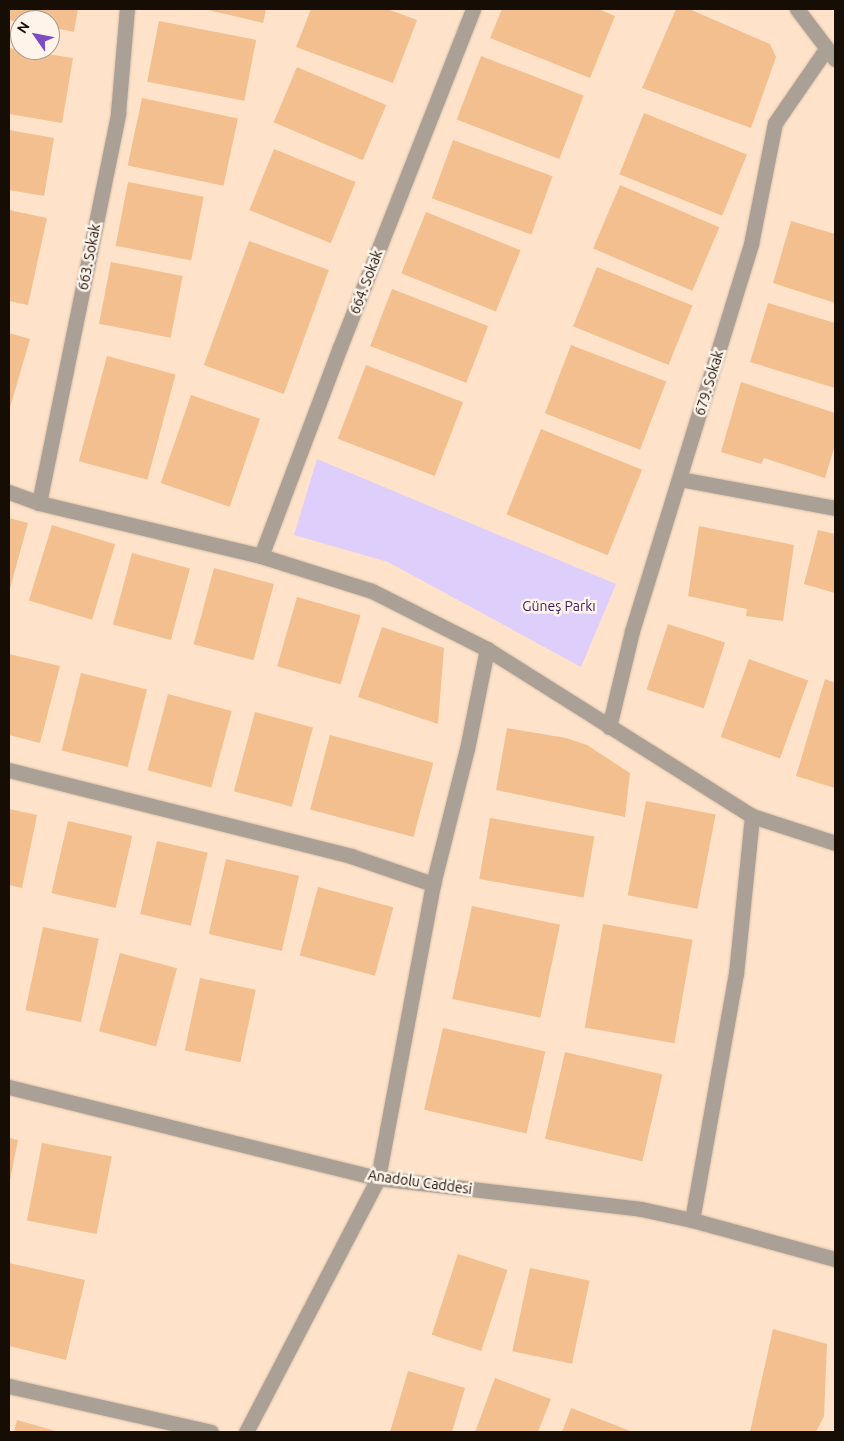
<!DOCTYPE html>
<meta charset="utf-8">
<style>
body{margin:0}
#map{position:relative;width:844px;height:1441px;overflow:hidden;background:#fee3ca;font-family:Ubuntu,sans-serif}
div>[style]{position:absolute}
.green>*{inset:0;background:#ddcefc}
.building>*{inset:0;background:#f3bf8e;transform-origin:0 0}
.roads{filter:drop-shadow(0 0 1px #d9c1aa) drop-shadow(0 0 1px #d9c1aa)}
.minor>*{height:15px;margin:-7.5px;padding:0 7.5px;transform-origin:7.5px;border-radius:7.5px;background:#aba096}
.tertiary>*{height:15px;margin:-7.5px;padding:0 7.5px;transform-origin:7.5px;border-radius:7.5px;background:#aba096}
span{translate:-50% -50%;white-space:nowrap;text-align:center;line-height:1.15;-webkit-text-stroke:5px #fff4ea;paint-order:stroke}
.street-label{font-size:14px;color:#160d05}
.park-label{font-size:14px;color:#3b1b61}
.frame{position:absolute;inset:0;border:10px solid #160d05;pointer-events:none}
.north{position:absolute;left:10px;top:10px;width:50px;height:50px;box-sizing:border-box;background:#fff4ea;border:1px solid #a2988e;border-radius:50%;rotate:303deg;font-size:14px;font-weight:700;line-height:20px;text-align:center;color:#160d05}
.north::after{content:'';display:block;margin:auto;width:18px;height:22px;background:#7e4bc2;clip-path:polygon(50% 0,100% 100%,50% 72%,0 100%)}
</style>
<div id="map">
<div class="green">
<i style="clip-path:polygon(317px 459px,616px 584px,581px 667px,388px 562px,294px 535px)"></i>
</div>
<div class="building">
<i style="clip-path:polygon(9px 9px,78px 9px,74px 32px,50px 27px,50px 20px,20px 22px,9px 20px)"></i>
<i style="clip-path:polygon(204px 9px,266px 9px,263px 23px)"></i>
<i style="clip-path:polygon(311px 9px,387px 9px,417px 20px,393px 83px,296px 47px)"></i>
<i style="clip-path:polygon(502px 9px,598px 9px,615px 16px,590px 78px,490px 38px)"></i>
<i style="clip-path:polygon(676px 9px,689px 9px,770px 44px,776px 57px,751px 128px,642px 88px)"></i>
<i style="left:159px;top:21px;width:99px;height:62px;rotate:11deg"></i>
<i style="clip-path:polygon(9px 48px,73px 58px,62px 123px,9px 114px)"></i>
<i style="left:481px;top:56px;width:110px;height:68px;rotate:21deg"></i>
<i style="left:297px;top:67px;width:97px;height:60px;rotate:23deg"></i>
<i style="left:142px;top:98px;width:98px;height:69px;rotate:12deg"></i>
<i style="left:644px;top:113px;width:111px;height:66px;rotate:22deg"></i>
<i style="clip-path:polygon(9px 130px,54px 138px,44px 196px,9px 190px)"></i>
<i style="left:453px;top:140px;width:106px;height:62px;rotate:20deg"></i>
<i style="left:274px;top:149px;width:88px;height:66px;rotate:22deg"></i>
<i style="left:128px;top:182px;width:77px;height:65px;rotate:11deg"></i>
<i style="left:620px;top:185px;width:108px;height:69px;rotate:23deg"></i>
<i style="clip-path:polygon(9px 210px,47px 218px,28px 305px,9px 301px)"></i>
<i style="left:426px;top:212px;width:102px;height:66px;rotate:22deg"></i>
<i style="clip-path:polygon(791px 221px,835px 234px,835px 303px,773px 283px)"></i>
<i style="left:249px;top:241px;width:85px;height:132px;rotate:20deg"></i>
<i style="left:111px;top:262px;width:73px;height:63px;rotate:11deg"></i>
<i style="left:597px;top:267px;width:103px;height:64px;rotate:22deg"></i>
<i style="left:392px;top:289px;width:103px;height:61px;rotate:21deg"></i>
<i style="clip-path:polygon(768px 303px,835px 323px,835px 388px,750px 362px)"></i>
<i style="clip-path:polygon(9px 333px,30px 339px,9px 411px)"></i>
<i style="left:571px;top:345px;width:102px;height:73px;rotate:21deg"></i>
<i style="left:107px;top:356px;width:71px;height:109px;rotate:15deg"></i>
<i style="left:366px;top:365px;width:104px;height:79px;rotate:21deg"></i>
<i style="clip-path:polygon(741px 382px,835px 413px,835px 445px,825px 478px,764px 458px,761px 464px,721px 452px)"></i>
<i style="left:191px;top:395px;width:73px;height:93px;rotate:19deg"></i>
<i style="left:541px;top:429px;width:109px;height:92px;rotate:22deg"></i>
<i style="clip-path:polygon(9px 518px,28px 523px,9px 592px)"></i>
<i style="left:52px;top:525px;width:66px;height:79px;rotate:17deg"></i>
<i style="clip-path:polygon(699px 526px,794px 545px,783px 621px,746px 616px,747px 609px,688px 596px)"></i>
<i style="clip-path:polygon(818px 530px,835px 534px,835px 593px,804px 584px)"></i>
<i style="left:132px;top:553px;width:60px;height:74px;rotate:15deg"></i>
<i style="left:214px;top:568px;width:62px;height:79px;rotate:15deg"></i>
<i style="left:297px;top:597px;width:66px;height:72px;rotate:16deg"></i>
<i style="left:668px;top:624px;width:60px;height:69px;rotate:18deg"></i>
<i style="clip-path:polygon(382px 627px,444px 648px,438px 724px,358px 697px)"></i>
<i style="clip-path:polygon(9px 654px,60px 666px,40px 743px,9px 735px)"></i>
<i style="left:749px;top:659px;width:63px;height:83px;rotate:20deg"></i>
<i style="left:81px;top:673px;width:68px;height:80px;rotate:14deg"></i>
<i style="clip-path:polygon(825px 679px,835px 683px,835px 788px,796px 776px)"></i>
<i style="left:168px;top:694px;width:66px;height:79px;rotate:15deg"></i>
<i style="left:255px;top:712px;width:60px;height:82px;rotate:15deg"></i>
<i style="clip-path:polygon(507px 728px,566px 738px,587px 745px,630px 773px,625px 817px,496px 790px)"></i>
<i style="left:330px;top:735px;width:107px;height:77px;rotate:15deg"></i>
<i style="left:646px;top:801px;width:71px;height:96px;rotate:11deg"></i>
<i style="clip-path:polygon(9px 809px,37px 815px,22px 888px,9px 885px)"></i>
<i style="left:490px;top:818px;width:106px;height:62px;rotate:10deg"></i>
<i style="left:68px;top:821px;width:66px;height:74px;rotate:13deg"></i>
<i style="left:157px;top:841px;width:52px;height:75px;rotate:13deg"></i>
<i style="left:226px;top:859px;width:75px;height:77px;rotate:13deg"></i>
<i style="left:318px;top:887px;width:78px;height:71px;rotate:15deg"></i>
<i style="left:472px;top:906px;width:90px;height:95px;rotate:12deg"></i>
<i style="left:603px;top:924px;width:91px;height:105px;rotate:10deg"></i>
<i style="left:43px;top:927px;width:57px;height:85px;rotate:12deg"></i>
<i style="left:120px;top:953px;width:59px;height:81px;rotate:15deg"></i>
<i style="left:200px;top:978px;width:57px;height:74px;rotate:12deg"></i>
<i style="left:443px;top:1028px;width:105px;height:84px;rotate:13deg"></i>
<i style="left:565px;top:1052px;width:100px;height:89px;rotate:13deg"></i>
<i style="clip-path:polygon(9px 1138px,18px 1140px,10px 1180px,9px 1180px)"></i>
<i style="left:42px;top:1143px;width:71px;height:79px;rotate:11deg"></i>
<i style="left:458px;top:1254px;width:52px;height:85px;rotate:18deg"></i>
<i style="clip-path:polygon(9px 1263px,85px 1280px,66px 1360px,9px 1346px)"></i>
<i style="left:530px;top:1268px;width:61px;height:85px;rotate:12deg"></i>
<i style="clip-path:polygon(773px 1329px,827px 1344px,824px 1416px,816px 1432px,750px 1432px)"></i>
<i style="clip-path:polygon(408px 1371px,465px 1388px,452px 1432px,390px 1432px)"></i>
<i style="clip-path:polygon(495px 1378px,551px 1399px,538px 1432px,475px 1432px)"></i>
<i style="clip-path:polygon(571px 1408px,633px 1432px,562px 1432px)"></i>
<i style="clip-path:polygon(17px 1420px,59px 1432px,14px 1432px)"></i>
</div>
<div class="roads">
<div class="minor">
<i style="left:680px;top:479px;width:158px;rotate:10.6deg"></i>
<i style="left:9px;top:492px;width:32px;rotate:20deg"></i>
<i style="left:39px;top:503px;width:228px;rotate:13.4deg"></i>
<i style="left:261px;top:556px;width:116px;rotate:17.5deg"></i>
<i style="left:372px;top:591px;width:129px;rotate:26.8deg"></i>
<i style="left:487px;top:649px;width:313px;rotate:32.2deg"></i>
<i style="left:752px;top:816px;width:87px;rotate:18deg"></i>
<i style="left:39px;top:503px;width:398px;rotate:-78.5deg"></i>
<i style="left:118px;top:113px;width:104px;rotate:-85.1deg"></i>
<i style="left:261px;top:556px;width:223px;rotate:-69.3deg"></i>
<i style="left:340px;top:347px;width:363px;rotate:-68.5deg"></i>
<i style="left:609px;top:727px;width:99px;rotate:-76.5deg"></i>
<i style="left:632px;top:631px;width:405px;rotate:-72.9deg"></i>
<i style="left:751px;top:244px;width:123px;rotate:-78.8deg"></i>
<i style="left:775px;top:123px;width:90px;rotate:-55.4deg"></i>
<i style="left:9px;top:770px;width:353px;rotate:14.1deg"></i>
<i style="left:351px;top:856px;width:87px;rotate:18.9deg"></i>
<i style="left:692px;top:1220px;width:250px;rotate:-79.9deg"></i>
<i style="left:736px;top:974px;width:159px;rotate:-84.2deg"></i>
<i style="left:9px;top:1386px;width:207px;rotate:12.8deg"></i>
<i style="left:246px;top:1432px;width:286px;rotate:-62.5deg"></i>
<i style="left:378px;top:1178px;width:299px;rotate:-79.4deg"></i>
<i style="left:433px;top:884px;width:139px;rotate:-75.9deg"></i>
<i style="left:467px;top:749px;width:102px;rotate:-78.7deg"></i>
</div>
<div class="tertiary">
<i style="left:797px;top:9px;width:63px;rotate:52.8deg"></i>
<i style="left:9px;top:1087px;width:380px;rotate:13.9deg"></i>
<i style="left:378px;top:1178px;width:265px;rotate:6.7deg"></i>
<i style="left:641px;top:1209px;width:52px;rotate:12.2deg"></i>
<i style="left:692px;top:1220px;width:148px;rotate:15.3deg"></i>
</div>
</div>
<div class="street-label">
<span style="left:89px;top:257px;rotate:-79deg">663. Sokak</span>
<span style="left:366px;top:282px;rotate:-69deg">664. Sokak</span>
<span style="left:709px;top:383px;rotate:-73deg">679. Sokak</span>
<span style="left:420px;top:1182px;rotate:8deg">Anadolu Caddesi</span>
</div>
<div class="park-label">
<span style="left:559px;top:606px">Güneş Parkı</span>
</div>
<div class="frame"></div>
<div class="north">N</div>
</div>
